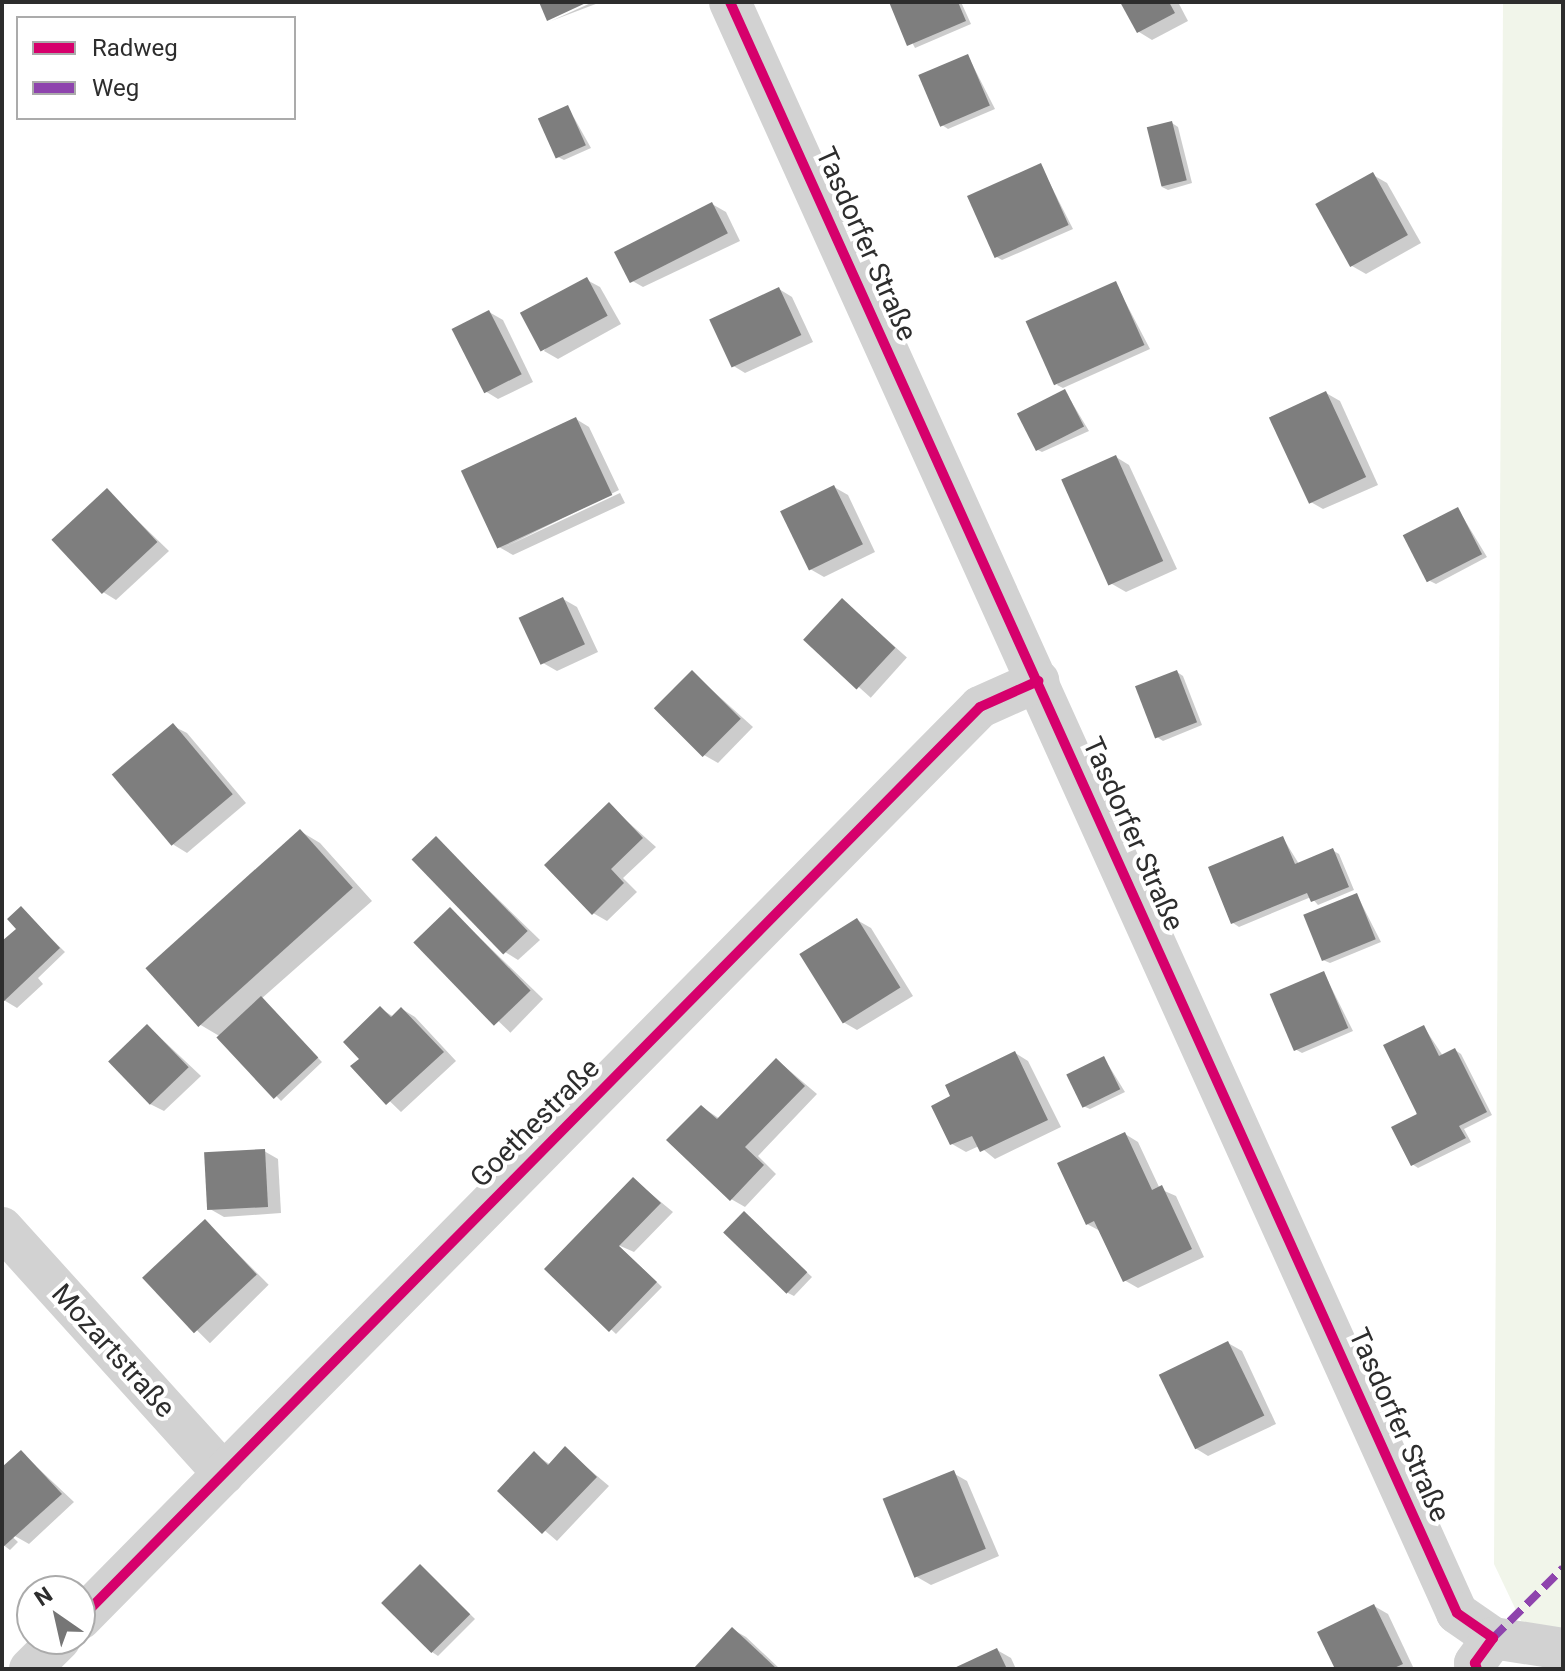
<!DOCTYPE html>
<meta charset="utf-8">
<style>
body{margin:0}
#map{position:relative;width:1565px;height:1671px;overflow:hidden;background:#fff;font-family:Roboto,sans-serif}
div>[style]{position:absolute}
.green>*{inset:0;background:#f1f5ea}
.shadow>*{inset:0;background:#0003;transform-origin:0 0}
.building>*{inset:0;background:#7e7e7e;transform-origin:0 0}
.minor>*{height:42px;margin:-21px;padding:0 21px;transform-origin:21px;border-radius:21px;background:#d2d2d2}
.quiet>*{height:8px;margin-top:-4px;transform-origin:0;background:repeating-linear-gradient(90deg,#8e44ad 0 16px,transparent 0 24px)}
.cycleway>*{height:10px;margin:-5px;padding:0 5px;transform-origin:5px;border-radius:5px;background:#d6006c}
span{translate:-50% -50%;white-space:nowrap;text-align:center;line-height:1.15;-webkit-text-stroke:8px #fff;paint-order:stroke}
.street-label{font-size:28px;color:#2d2d2d}
.frame{position:absolute;inset:0;border:4px solid #2d2d2d;pointer-events:none}
.legend{position:absolute;left:16px;top:16px;width:280px;height:104px;box-sizing:border-box;background:#fff;border:2px solid #ababab;margin:0;padding:10px 14px;list-style:none;font-size:24px;color:#2d2d2d}
.legend li{display:flex;align-items:center;gap:16px;height:40px}
.legend b{width:40px;border:2px solid #ababab}
.north{position:absolute;left:16px;top:1575px;width:80px;height:80px;box-sizing:border-box;background:#fff;border:2px solid #ababab;border-radius:50%;rotate:326deg;font-size:22px;font-weight:700;line-height:32px;text-align:center;color:#2d2d2d}
.north::after{content:'';display:block;margin:auto;width:28px;height:36px;background:#767676;clip-path:polygon(50% 0,100% 100%,50% 72%,0 100%)}
</style>
<div id="map">
<div class="green">
<i style="clip-path:polygon(1503px 2px,1563px 2px,1563px 1669px,1544px 1669px,1494px 1564px)"></i>
</div>
<div class="shadow">
<i style="clip-path:polygon(593px 2px,601px 2px,551px 21px)"></i>
<i style="clip-path:polygon(891px 2px,961px 2px,971px 24px,915px 48px)"></i>
<i style="clip-path:polygon(1122px 2px,1178px 2px,1188px 21px,1152px 40px,1139px 32px)"></i>
<i style="clip-path:polygon(968px 56px,995px 109px,948px 129px,942px 125px)"></i>
<i style="clip-path:polygon(568px 107px,591px 148px,564px 160px,558px 157px)"></i>
<i style="clip-path:polygon(1172px 123px,1178px 127px,1192px 183px,1168px 190px,1162px 187px)"></i>
<i style="clip-path:polygon(1041px 166px,1073px 229px,1002px 260px,995px 256px)"></i>
<i style="clip-path:polygon(1373px 175px,1387px 183px,1421px 243px,1366px 274px,1352px 266px)"></i>
<i style="clip-path:polygon(712px 204px,726px 212px,740px 241px,643px 287px,629px 279px)"></i>
<i style="clip-path:polygon(587px 280px,600px 287px,621px 324px,558px 359px,544px 351px)"></i>
<i style="clip-path:polygon(1116px 284px,1150px 349px,1063px 388px,1057px 385px)"></i>
<i style="clip-path:polygon(779px 289px,792px 297px,813px 342px,745px 373px,732px 365px)"></i>
<i style="clip-path:polygon(489px 312px,503px 320px,533px 382px,498px 399px,485px 391px)"></i>
<i style="clip-path:polygon(1065px 391px,1089px 431px,1042px 452px,1036px 449px)"></i>
<i style="clip-path:polygon(1326px 393px,1340px 401px,1378px 485px,1323px 509px,1309px 501px)"></i>
<i style="clip-path:polygon(576px 419px,589px 427px,619px 490px,505px 547px,620px 493px,625px 503px,513px 555px,499px 547px)"></i>
<i style="clip-path:polygon(1116px 457px,1129px 465px,1177px 569px,1126px 592px,1112px 584px)"></i>
<i style="clip-path:polygon(834px 487px,848px 495px,875px 552px,824px 577px,810px 569px)"></i>
<i style="clip-path:polygon(107px 491px,169px 551px,116px 600px,103px 592px)"></i>
<i style="clip-path:polygon(1458px 509px,1487px 557px,1436px 584px,1430px 581px)"></i>
<i style="clip-path:polygon(563px 599px,577px 607px,598px 652px,557px 671px,543px 663px)"></i>
<i style="left:843px;top:600px;width:86px;height:54px;rotate:42deg"></i>
<i style="clip-path:polygon(1177px 672px,1183px 676px,1202px 725px,1163px 741px,1157px 737px)"></i>
<i style="clip-path:polygon(693px 673px,753px 727px,718px 763px,704px 755px)"></i>
<i style="clip-path:polygon(173px 726px,187px 733px,246px 803px,187px 853px,174px 845px,114px 775px)"></i>
<i style="clip-path:polygon(609px 805px,656px 847px,623px 878px,637px 892px,607px 921px,593px 913px)"></i>
<i style="clip-path:polygon(300px 831px,320px 843px,372px 901px,261px 999px,322px 1062px,281px 1101px,221px 1037px,199px 1024px)"></i>
<i style="clip-path:polygon(1283px 838px,1299px 864px,1332px 850px,1339px 854px,1354px 890px,1318px 905px,1311px 897px,1239px 927px,1233px 923px)"></i>
<i style="clip-path:polygon(436px 839px,540px 940px,518px 960px,505px 952px)"></i>
<i style="clip-path:polygon(1357px 895px,1381px 942px,1330px 963px,1323px 960px)"></i>
<i style="clip-path:polygon(21px 909px,65px 952px,38px 978px,43px 984px,17px 1008px,2px 999px,2px 941px,18px 929px)"></i>
<i style="left:451px;top:910px;width:128px;height:47px;rotate:44deg"></i>
<i style="clip-path:polygon(857px 920px,871px 928px,913px 996px,857px 1030px,843px 1022px)"></i>
<i style="clip-path:polygon(1324px 973px,1353px 1031px,1302px 1053px,1295px 1049px)"></i>
<i style="clip-path:polygon(381px 1009px,394px 1017px,402px 1009px,415px 1017px,456px 1061px,401px 1112px,353px 1066px,361px 1059px)"></i>
<i style="clip-path:polygon(148px 1026px,201px 1076px,164px 1111px,150px 1104px)"></i>
<i style="clip-path:polygon(1424px 1027px,1443px 1056px,1455px 1050px,1461px 1054px,1492px 1115px,1464px 1129px,1471px 1142px,1418px 1168px,1412px 1164px)"></i>
<i style="clip-path:polygon(1015px 1053px,1028px 1061px,1061px 1127px,995px 1159px,979px 1146px,966px 1152px,952px 1144px,953px 1097px)"></i>
<i style="clip-path:polygon(1104px 1058px,1125px 1092px,1090px 1109px,1083px 1106px)"></i>
<i style="clip-path:polygon(777px 1060px,817px 1094px,758px 1156px,776px 1174px,745px 1207px,731px 1199px,702px 1107px,720px 1119px)"></i>
<i style="clip-path:polygon(1125px 1134px,1138px 1142px,1160px 1189px,1176px 1196px,1204px 1257px,1138px 1288px,1124px 1280px,1102px 1232px,1087px 1224px)"></i>
<i style="clip-path:polygon(264px 1151px,278px 1159px,281px 1213px,224px 1217px,210px 1209px)"></i>
<i style="clip-path:polygon(633px 1179px,673px 1212px,634px 1252px,618px 1245px,662px 1287px,616px 1334px,547px 1269px)"></i>
<i style="clip-path:polygon(744px 1214px,812px 1277px,794px 1296px,788px 1293px)"></i>
<i style="left:205px;top:1221px;width:90px;height:83px;rotate:45deg"></i>
<i style="clip-path:polygon(1228px 1343px,1242px 1351px,1276px 1424px,1208px 1456px,1195px 1448px)"></i>
<i style="clip-path:polygon(565px 1449px,609px 1486px,557px 1541px,499px 1491px,534px 1454px,551px 1465px)"></i>
<i style="clip-path:polygon(21px 1452px,74px 1502px,29px 1544px,6px 1531px,18px 1542px,10px 1550px,2px 1544px,2px 1469px)"></i>
<i style="clip-path:polygon(953px 1473px,967px 1481px,999px 1556px,931px 1585px,917px 1577px)"></i>
<i style="clip-path:polygon(421px 1566px,475px 1619px,438px 1656px,432px 1652px)"></i>
<i style="clip-path:polygon(1374px 1606px,1388px 1614px,1414px 1669px,1337px 1669px)"></i>
<i style="clip-path:polygon(732px 1629px,746px 1637px,780px 1669px,696px 1669px)"></i>
<i style="clip-path:polygon(997px 1650px,1011px 1658px,1016px 1669px,957px 1669px)"></i>
</div>
<div class="building">
<i style="clip-path:polygon(539px 2px,588px 2px,547px 21px)"></i>
<i style="clip-path:polygon(889px 2px,958px 2px,966px 21px,907px 46px)"></i>
<i style="clip-path:polygon(1120px 2px,1169px 2px,1175px 13px,1137px 33px)"></i>
<i style="left:968px;top:54px;width:56px;height:54px;rotate:67deg"></i>
<i style="left:568px;top:105px;width:44px;height:33px;rotate:66deg"></i>
<i style="left:1172px;top:121px;width:61px;height:26px;rotate:76deg"></i>
<i style="left:1041px;top:163px;width:68px;height:81px;rotate:66deg"></i>
<i style="left:1373px;top:172px;width:72px;height:66px;rotate:61deg"></i>
<i style="left:712px;top:202px;width:35px;height:110px;rotate:63deg"></i>
<i style="left:587px;top:277px;width:44px;height:76px;rotate:62deg"></i>
<i style="left:1116px;top:281px;width:70px;height:99px;rotate:66deg"></i>
<i style="left:779px;top:287px;width:53px;height:77px;rotate:65deg"></i>
<i style="left:489px;top:310px;width:72px;height:42px;rotate:63deg"></i>
<i style="left:1065px;top:389px;width:42px;height:54px;rotate:63deg"></i>
<i style="left:1326px;top:391px;width:95px;height:63px;rotate:65deg"></i>
<i style="left:576px;top:417px;width:86px;height:127px;rotate:65deg"></i>
<i style="left:1116px;top:455px;width:116px;height:60px;rotate:66deg"></i>
<i style="left:834px;top:485px;width:66px;height:60px;rotate:64deg"></i>
<i style="left:107px;top:488px;width:74px;height:76px;rotate:47deg"></i>
<i style="left:1458px;top:507px;width:53px;height:62px;rotate:63deg"></i>
<i style="left:563px;top:597px;width:52px;height:49px;rotate:65deg"></i>
<i style="left:842px;top:598px;width:73px;height:57px;rotate:43deg"></i>
<i style="left:692px;top:670px;width:69px;height:54px;rotate:45deg"></i>
<i style="left:1177px;top:670px;width:56px;height:45px;rotate:69deg"></i>
<i style="left:173px;top:723px;width:93px;height:80px;rotate:50deg"></i>
<i style="clip-path:polygon(609px 802px,643px 838px,611px 869px,624px 883px,592px 915px,544px 865px)"></i>
<i style="left:300px;top:829px;width:79px;height:208px;rotate:48deg"></i>
<i style="left:436px;top:836px;width:132px;height:34px;rotate:46deg"></i>
<i style="clip-path:polygon(1283px 836px,1295px 864px,1333px 848px,1349px 887px,1311px 902px,1307px 893px,1231px 924px,1208px 867px)"></i>
<i style="left:1357px;top:893px;width:50px;height:58px;rotate:68deg"></i>
<i style="clip-path:polygon(21px 906px,60px 948px,2px 1003px,2px 941px,16px 929px,7px 919px)"></i>
<i style="left:450px;top:907px;width:116px;height:51px;rotate:46deg"></i>
<i style="left:857px;top:918px;width:82px;height:68px;rotate:58deg"></i>
<i style="left:1324px;top:971px;width:62px;height:59px;rotate:67deg"></i>
<i style="left:261px;top:996px;width:84px;height:61px;rotate:47deg"></i>
<i style="clip-path:polygon(380px 1006px,391px 1017px,401px 1007px,444px 1052px,386px 1105px,350px 1066px,359px 1059px,343px 1042px)"></i>
<i style="left:147px;top:1024px;width:60px;height:54px;rotate:46deg"></i>
<i style="clip-path:polygon(1424px 1025px,1439px 1056px,1455px 1048px,1487px 1112px,1459px 1126px,1466px 1138px,1411px 1166px,1391px 1127px,1417px 1114px,1383px 1045px)"></i>
<i style="clip-path:polygon(1015px 1051px,1048px 1120px,980px 1152px,972px 1136px,950px 1145px,931px 1106px,950px 1096px,945px 1085px)"></i>
<i style="left:1104px;top:1056px;width:37px;height:42px;rotate:64deg"></i>
<i style="clip-path:polygon(776px 1058px,805px 1086px,745px 1147px,764px 1165px,730px 1201px,666px 1140px,701px 1105px,717px 1119px)"></i>
<i style="clip-path:polygon(1125px 1132px,1152px 1190px,1162px 1185px,1192px 1249px,1123px 1282px,1094px 1221px,1086px 1225px,1057px 1163px)"></i>
<i style="left:265px;top:1149px;width:58px;height:61px;rotate:87deg"></i>
<i style="clip-path:polygon(633px 1177px,661px 1203px,619px 1246px,657px 1282px,609px 1332px,544px 1269px)"></i>
<i style="left:744px;top:1211px;width:88px;height:30px;rotate:44deg"></i>
<i style="left:205px;top:1219px;width:76px;height:86px;rotate:47deg"></i>
<i style="left:1228px;top:1341px;width:83px;height:77px;rotate:64deg"></i>
<i style="clip-path:polygon(565px 1446px,597px 1477px,542px 1534px,497px 1491px,534px 1451px,548px 1465px)"></i>
<i style="clip-path:polygon(21px 1450px,62px 1494px,2px 1548px,2px 1467px)"></i>
<i style="left:954px;top:1470px;width:85px;height:77px;rotate:68deg"></i>
<i style="left:420px;top:1564px;width:71px;height:55px;rotate:45deg"></i>
<i style="clip-path:polygon(1374px 1604px,1403px 1664px,1392px 1669px,1335px 1669px,1317px 1632px)"></i>
<i style="clip-path:polygon(732px 1627px,777px 1669px,693px 1669px)"></i>
<i style="clip-path:polygon(997px 1648px,1007px 1669px,952px 1669px)"></i>
</div>
<div class="minor">
<i style="left:730px;top:2px;width:1767px;rotate:65.71deg"></i>
<i style="left:1457px;top:1613px;width:44px;rotate:34.8deg"></i>
<i style="left:1493px;top:1638px;width:71px;rotate:8.9deg"></i>
<i style="left:2px;top:1228px;width:331px;rotate:47.9deg"></i>
<i style="left:80px;top:1619px;width:1281px;rotate:-45.38deg"></i>
<i style="left:980px;top:707px;width:64px;rotate:-24.1deg"></i>
<i style="left:30px;top:1669px;width:42px;rotate:-45deg"></i>
<i style="left:1477px;top:1669px;width:6px;rotate:-108deg"></i>
<i style="left:1475px;top:1663px;width:31px;rotate:-54deg"></i>
</div>
<div class="quiet">
<i style="left:1493px;top:1638px;width:99px;rotate:-45deg"></i>
</div>
<div class="cycleway">
<i style="left:730px;top:2px;width:1767px;rotate:65.71deg"></i>
<i style="left:1457px;top:1613px;width:44px;rotate:34.8deg"></i>
<i style="left:1493px;top:1638px;width:31px;rotate:126deg"></i>
<i style="left:1475px;top:1663px;width:6px;rotate:72deg"></i>
<i style="left:80px;top:1619px;width:1281px;rotate:-45.38deg"></i>
<i style="left:980px;top:707px;width:64px;rotate:-24.1deg"></i>
</div>
<div class="street-label">
<span style="left:866px;top:244px;rotate:66deg">Tasdorfer Straße</span>
<span style="left:1133px;top:834px;rotate:66deg">Tasdorfer Straße</span>
<span style="left:535px;top:1123px;rotate:-45deg">Goethestraße</span>
<span style="left:113px;top:1351px;rotate:48deg">Mozartstraße</span>
<span style="left:1399px;top:1425px;rotate:66deg">Tasdorfer Straße</span>
</div>
<div class="frame"></div>
<ul class="legend">
<li><b style="height:10px;background:#d6006c"></b>Radweg</li>
<li><b style="height:10px;background:#8e44ad"></b>Weg</li>
</ul>
<div class="north">N</div>
</div>
